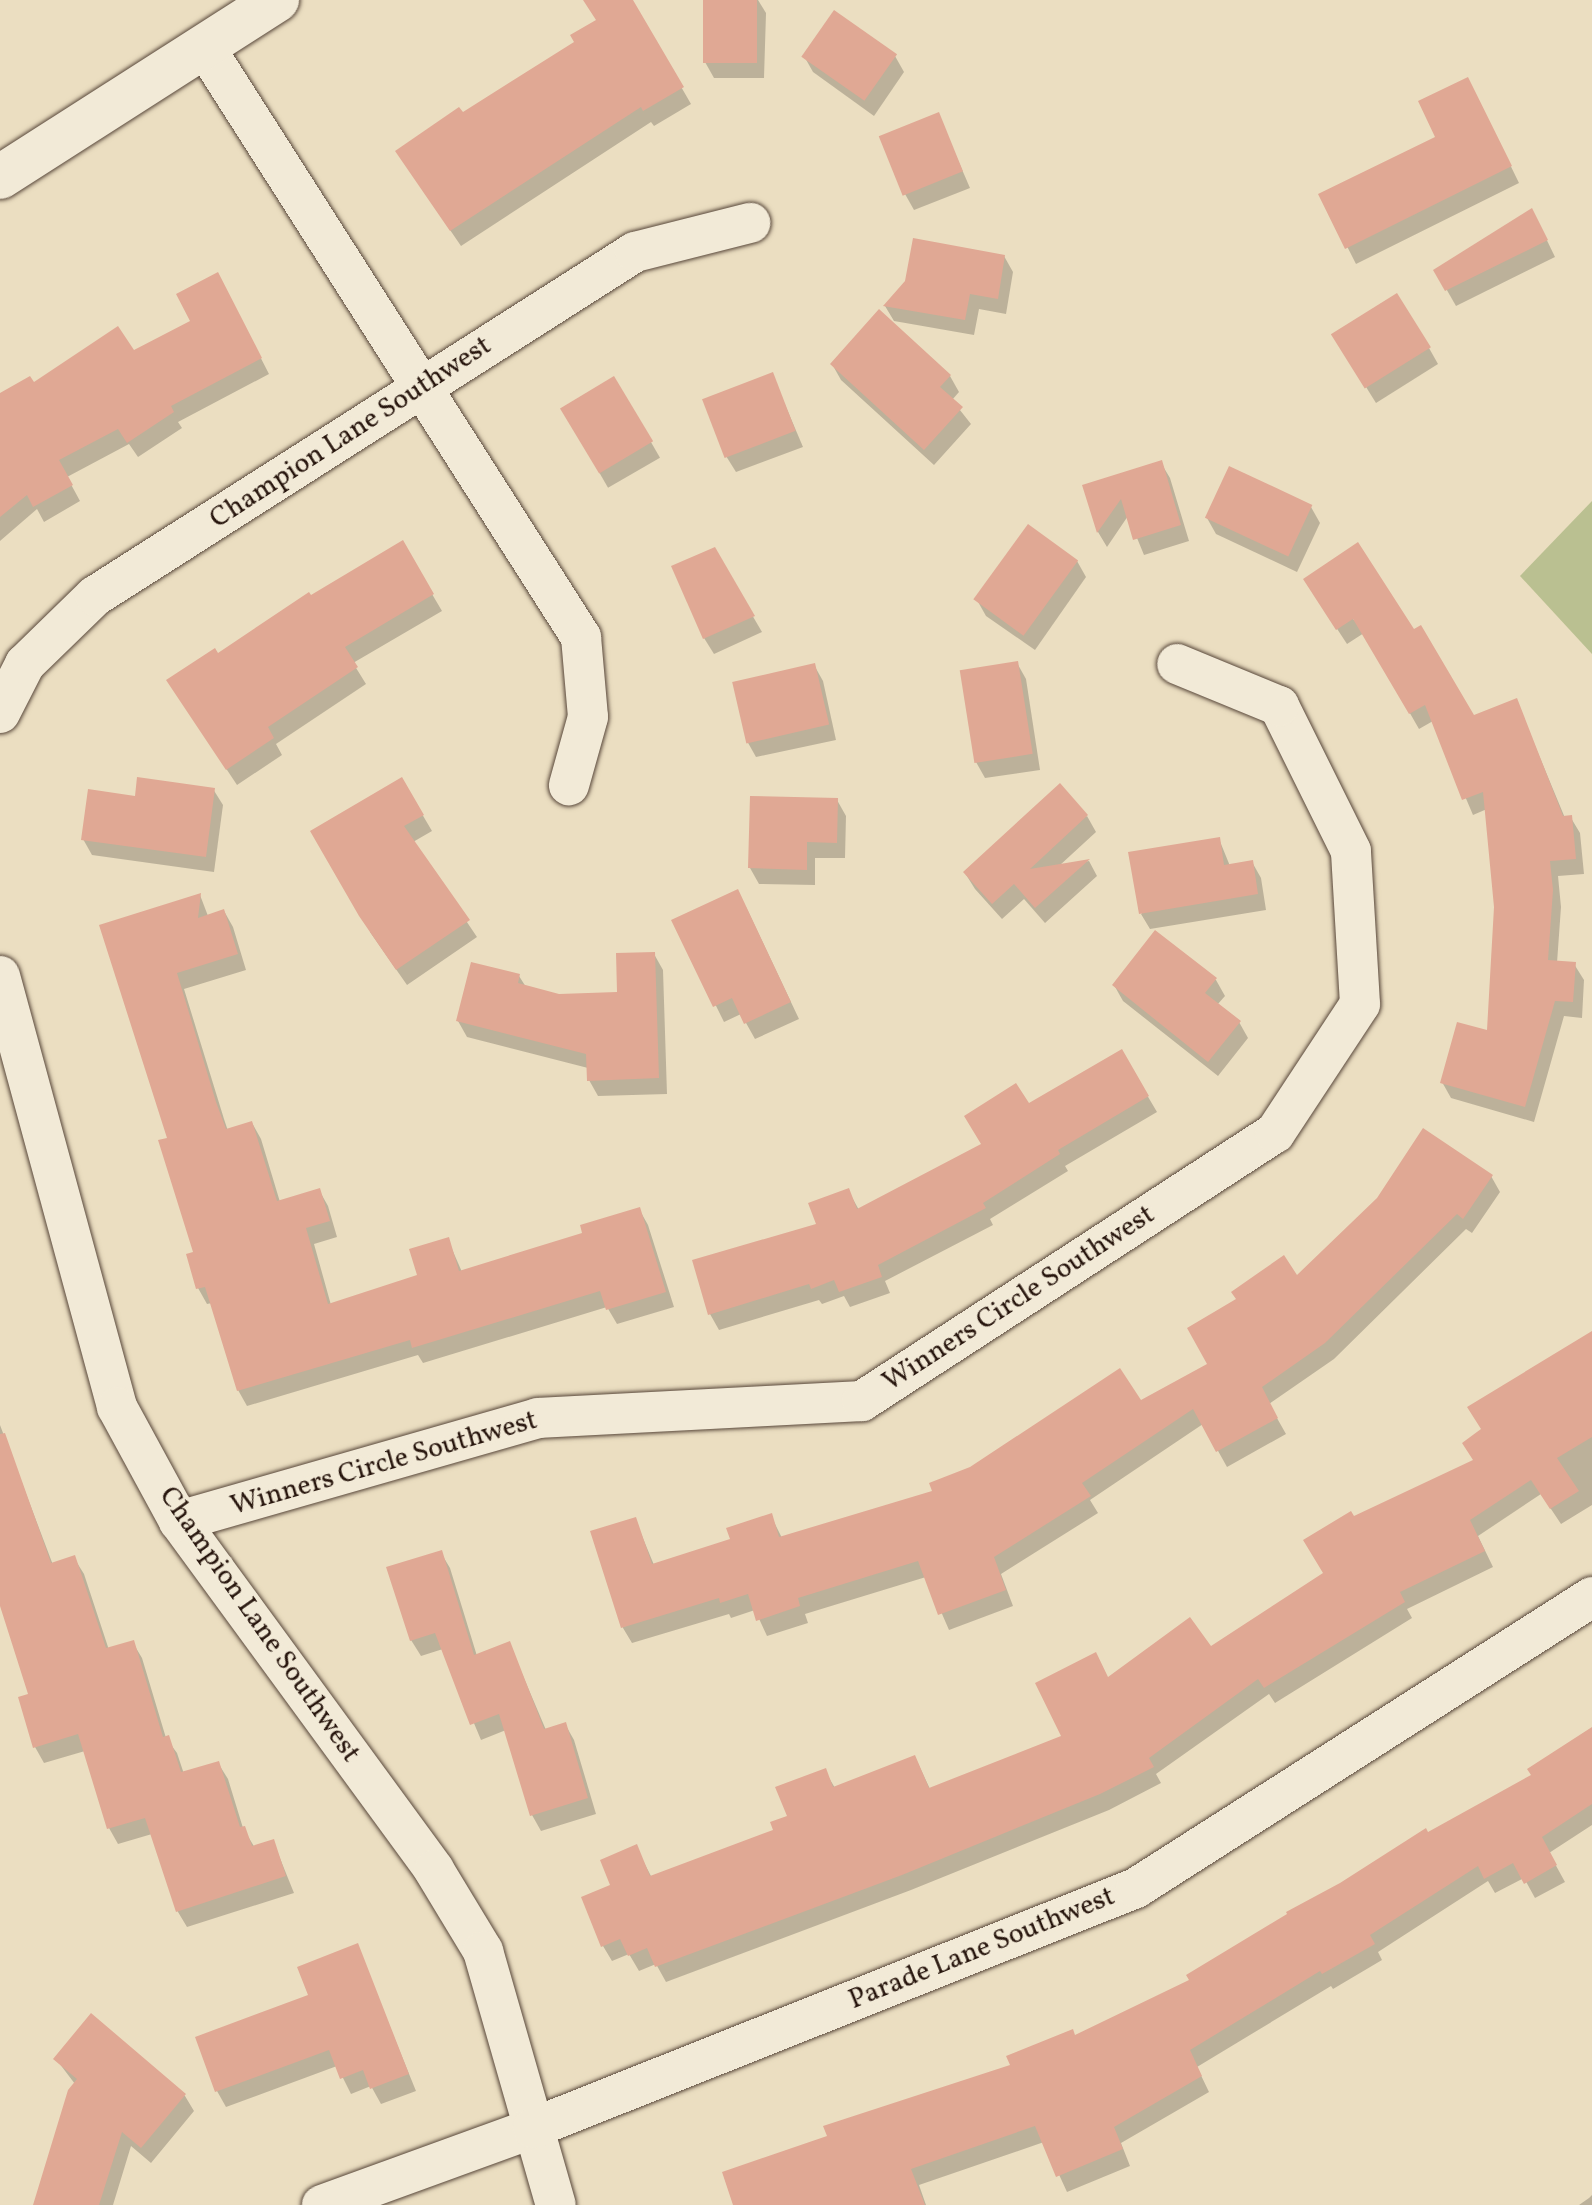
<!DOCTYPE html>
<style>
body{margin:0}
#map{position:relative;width:1592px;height:2205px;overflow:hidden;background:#ebdec1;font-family:Vollkorn,serif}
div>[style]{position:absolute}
.green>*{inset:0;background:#bac091}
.shadow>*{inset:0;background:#0003;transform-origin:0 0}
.building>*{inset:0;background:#e0a894;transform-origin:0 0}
.roads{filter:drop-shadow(0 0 2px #58473a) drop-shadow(0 0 2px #58473a)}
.street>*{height:40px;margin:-20px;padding:0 20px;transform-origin:20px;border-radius:20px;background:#f2ead7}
.secondary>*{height:44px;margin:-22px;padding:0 22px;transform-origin:22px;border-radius:22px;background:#f2ead7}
span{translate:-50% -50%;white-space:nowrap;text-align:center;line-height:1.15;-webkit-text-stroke:7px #f2ead7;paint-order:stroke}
.street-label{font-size:28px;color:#27150d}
</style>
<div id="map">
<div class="green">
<i style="clip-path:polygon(1592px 501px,1592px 654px,1520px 576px)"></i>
</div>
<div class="shadow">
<i style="clip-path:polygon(586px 0,631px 0,691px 104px,654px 126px,651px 122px,461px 246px,407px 167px,462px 115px,577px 42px,598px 21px)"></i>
<i style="clip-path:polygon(705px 0,758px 0,766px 13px,764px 78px,714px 78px,705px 62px)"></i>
<i style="clip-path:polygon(804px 56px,895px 56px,904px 72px,874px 116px,813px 72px)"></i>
<i style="clip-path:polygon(1476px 95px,1519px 183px,1356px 264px,1321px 195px,1438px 137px)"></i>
<i style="clip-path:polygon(938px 114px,970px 188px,914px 210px,905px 194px)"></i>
<i style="clip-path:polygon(1540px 226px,1555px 257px,1456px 306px,1436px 271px)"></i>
<i style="clip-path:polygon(1004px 256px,1013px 272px,1006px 314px,979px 309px,974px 335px,894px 321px,885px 306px)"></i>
<i style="clip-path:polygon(226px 290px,269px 374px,178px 422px,182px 428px,138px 457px,129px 444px,67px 477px,80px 501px,44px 522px,37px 509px,0 541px,0 395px,133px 353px,192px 322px)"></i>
<i style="clip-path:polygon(1429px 348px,1438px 364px,1376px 403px,1343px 350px)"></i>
<i style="clip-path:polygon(832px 364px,950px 376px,959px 392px,952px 400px,971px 424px,934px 465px,841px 380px)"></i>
<i style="clip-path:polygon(772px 374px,803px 447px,736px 472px,726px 456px)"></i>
<i style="left:614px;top:378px;width:92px;height:60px;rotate:60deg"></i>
<i style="clip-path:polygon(1161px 463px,1170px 478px,1189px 541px,1144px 555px,1128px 516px,1107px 547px,1098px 532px,1085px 486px)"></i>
<i style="clip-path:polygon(1311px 507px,1320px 523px,1297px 572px,1216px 534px,1207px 518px)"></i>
<i style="clip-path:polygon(402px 543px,442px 611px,353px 663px,366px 684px,276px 744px,282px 755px,237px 785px,178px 696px,217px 655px)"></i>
<i style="clip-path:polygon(714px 550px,762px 632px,714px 654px,704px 638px)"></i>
<i style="clip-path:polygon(1077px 561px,1086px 577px,1035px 650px,986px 616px,977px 600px)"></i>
<i style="clip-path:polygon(1305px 580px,1473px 717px,1516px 700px,1565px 818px,1571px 818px,1580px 833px,1584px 874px,1558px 876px,1561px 907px,1557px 963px,1574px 964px,1584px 980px,1582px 1018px,1564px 1016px,1534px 1122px,1451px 1098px,1442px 1082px,1489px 1033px,1496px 907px,1487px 809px,1473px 815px,1433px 721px,1419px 729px,1364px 633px,1347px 644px)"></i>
<i style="clip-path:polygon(1017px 663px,1026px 679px,1040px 770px,985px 778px,976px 762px)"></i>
<i style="clip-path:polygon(814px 665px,823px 681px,836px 740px,756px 757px,747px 741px)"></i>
<i style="clip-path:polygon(402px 780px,432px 831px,413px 842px,477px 937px,407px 985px,370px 932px)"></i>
<i style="clip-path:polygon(213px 789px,223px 805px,214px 872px,92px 855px,83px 839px)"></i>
<i style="clip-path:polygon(837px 800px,846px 816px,845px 858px,815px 858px,815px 885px,759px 884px,750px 868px)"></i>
<i style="clip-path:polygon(1087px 816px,1096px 832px,1059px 866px,1089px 861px,1097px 876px,1045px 923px,1024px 899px,1002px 919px,975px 889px,965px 873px)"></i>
<i style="clip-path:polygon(1219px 839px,1230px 866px,1252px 862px,1261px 878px,1266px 910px,1150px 929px,1141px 914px)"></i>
<i style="clip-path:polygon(200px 895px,208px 916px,224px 911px,233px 927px,246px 970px,184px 989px,224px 1119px,228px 1131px,252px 1123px,261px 1139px,280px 1202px,319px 1190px,328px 1206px,337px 1237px,314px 1244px,331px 1305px,419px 1276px,448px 1240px,462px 1272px,585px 1234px,639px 1209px,648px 1225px,674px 1307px,617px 1324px,607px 1307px,423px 1363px,418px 1355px,247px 1406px,238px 1390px,212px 1303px,207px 1304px,198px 1288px,196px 1254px,169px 1139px,101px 926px)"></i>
<i style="clip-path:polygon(746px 907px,799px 1019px,755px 1039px,741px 1014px,724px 1022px,674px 921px)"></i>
<i style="clip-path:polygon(654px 954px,663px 970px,667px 1094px,598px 1096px,589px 1080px,588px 1068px,467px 1037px,458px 1021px,519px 976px,526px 987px,559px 996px,619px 994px)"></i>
<i style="clip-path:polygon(1216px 980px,1225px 996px,1217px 1005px,1239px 1022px,1248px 1038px,1218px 1076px,1123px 1001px,1114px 985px)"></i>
<i style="clip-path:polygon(1121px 1051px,1157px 1112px,1065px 1166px,1068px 1171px,990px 1219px,993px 1225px,885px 1281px,890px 1293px,850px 1307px,844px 1296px,822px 1304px,819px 1300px,719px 1330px,710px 1314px,818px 1225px,848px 1190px,859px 1210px,983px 1145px,1028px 1105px)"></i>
<i style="clip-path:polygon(1491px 1176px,1500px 1192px,1472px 1233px,1466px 1229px,1334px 1359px,1269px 1404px,1286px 1434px,1227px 1467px,1203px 1424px,1090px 1500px,1098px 1513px,1001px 1574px,1013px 1606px,949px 1630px,926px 1577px,805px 1614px,808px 1623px,767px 1636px,755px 1610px,731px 1618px,729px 1614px,632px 1643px,623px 1628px,593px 1532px,635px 1519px,654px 1565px,733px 1540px,771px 1516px,782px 1538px,935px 1492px,1141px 1403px,1210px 1365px,1297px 1278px)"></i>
<i style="clip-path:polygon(1592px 1334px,1592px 1505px,1561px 1524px,1541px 1494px,1478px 1536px,1493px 1567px,1407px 1609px,1412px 1618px,1275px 1703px,1269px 1694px,1156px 1774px,1161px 1783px,1109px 1810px,911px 1890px,666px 1982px,656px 1964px,639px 1971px,629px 1954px,612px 1961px,603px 1946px,613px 1886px,636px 1847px,652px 1878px,776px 1831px,825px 1771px,835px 1788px,915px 1757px,930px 1789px,1064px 1737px,1108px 1679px,1210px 1649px,1326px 1574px,1353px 1518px,1474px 1461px)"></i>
<i style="clip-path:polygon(0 1425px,53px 1565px,74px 1558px,84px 1574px,109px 1650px,133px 1643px,142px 1658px,166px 1738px,177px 1753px,184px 1774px,218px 1763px,228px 1779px,243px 1828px,255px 1848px,273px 1841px,294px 1893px,187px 1927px,178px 1912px,152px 1834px,118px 1844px,109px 1828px,85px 1751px,44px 1763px,35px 1747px,31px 1695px,0 1599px)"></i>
<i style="clip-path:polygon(441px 1553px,450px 1568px,477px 1656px,509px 1643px,546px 1730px,565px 1724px,574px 1740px,596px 1814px,541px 1831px,532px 1815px,506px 1730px,481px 1740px,443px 1649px,421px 1656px,411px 1640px)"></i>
<i style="clip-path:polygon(1592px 1729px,1592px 1825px,1549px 1853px,1565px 1882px,1535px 1898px,1524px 1878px,1495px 1893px,1488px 1881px,1378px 1952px,1382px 1960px,1333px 1989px,1331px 1986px,1197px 2067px,1209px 2092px,1121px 2143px,1130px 2166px,1067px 2192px,1044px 2142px,919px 2185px,926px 2205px,733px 2205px,830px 2138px,1012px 2066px,1191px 1981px,1428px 1835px,1534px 1775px)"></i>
<i style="clip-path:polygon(357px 1946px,416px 2091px,381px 2104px,371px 2086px,351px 2094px,337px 2066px,226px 2107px,217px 2091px)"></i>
<i style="clip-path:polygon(92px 2016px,185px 2096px,194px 2111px,151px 2163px,131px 2146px,113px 2205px,35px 2205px,75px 2084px,56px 2059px)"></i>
<i style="clip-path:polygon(1592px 2195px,1592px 2205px,1579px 2205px,1589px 2198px)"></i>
</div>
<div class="building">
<i style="clip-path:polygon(583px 0,633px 0,684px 87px,643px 111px,641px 107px,450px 231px,395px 151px,459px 107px,463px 112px,574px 42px,570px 35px,596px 20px)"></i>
<i style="left:703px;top:0;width:54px;height:63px"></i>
<i style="left:834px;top:10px;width:77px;height:57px;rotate:35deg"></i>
<i style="clip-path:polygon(1468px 77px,1512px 166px,1345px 249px,1318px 194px,1435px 137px,1418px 101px)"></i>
<i style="left:939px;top:112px;width:64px;height:65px;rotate:68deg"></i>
<i style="clip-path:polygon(1532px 208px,1548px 240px,1445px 291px,1433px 270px)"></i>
<i style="clip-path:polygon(913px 238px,1005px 255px,998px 299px,970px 294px,965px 320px,883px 306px,905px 281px)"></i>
<i style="clip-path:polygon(218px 272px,262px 358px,171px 406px,174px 412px,127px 443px,118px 429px,59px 460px,73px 485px,33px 507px,27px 495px,0 517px,0 393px,30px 376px,34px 382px,118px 326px,134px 350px,190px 321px,176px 294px)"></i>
<i style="left:1397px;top:293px;width:64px;height:78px;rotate:58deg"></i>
<i style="clip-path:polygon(879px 309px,951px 375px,940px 387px,963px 407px,924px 450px,830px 364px)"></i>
<i style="left:773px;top:372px;width:63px;height:76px;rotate:69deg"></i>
<i style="left:614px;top:376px;width:76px;height:63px;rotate:59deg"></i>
<i style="clip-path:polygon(1162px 460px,1181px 525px,1133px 540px,1121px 499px,1097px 533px,1082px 485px)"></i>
<i style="left:1229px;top:466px;width:92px;height:57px;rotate:25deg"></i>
<i style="left:1028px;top:524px;width:62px;height:93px;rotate:36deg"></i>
<i style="clip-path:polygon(403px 540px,434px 594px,345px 647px,358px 667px,268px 727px,274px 738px,226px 770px,166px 680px,215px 648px,218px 653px,309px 592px,311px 595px)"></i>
<i style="clip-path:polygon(1358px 542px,1414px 629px,1421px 625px,1474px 715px,1517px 698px,1563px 816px,1572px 815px,1576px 859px,1550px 861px,1553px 890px,1548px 960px,1576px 962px,1573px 1002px,1555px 1001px,1525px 1107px,1440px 1083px,1457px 1022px,1487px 1030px,1494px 907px,1483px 792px,1462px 800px,1425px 705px,1409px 714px,1353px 619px,1336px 630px,1303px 579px)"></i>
<i style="clip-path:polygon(715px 547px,755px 616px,703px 639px,671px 566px)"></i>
<i style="left:1018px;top:661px;width:94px;height:59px;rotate:81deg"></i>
<i style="left:815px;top:663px;width:63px;height:85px;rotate:77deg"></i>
<i style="clip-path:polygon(137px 777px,215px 788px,206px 857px,81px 840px,88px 789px,135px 796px)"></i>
<i style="clip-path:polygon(402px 777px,424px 815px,404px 826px,470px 920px,396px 970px,359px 916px,310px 831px)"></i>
<i style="clip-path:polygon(1060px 783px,1088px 815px,1030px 869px,1090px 859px,1035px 908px,1014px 884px,992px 904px,963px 872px)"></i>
<i style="clip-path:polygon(750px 796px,838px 798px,837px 843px,807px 842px,807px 870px,748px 868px)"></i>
<i style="clip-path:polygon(1220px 837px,1224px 865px,1253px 860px,1258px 894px,1139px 914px,1128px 852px)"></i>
<i style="clip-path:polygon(738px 889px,791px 1002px,744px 1024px,732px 998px,713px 1007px,671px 920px)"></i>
<i style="clip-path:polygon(201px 893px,198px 918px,224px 909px,238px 954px,177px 973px,216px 1102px,226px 1129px,252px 1121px,277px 1201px,320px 1188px,330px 1221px,306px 1228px,328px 1304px,417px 1275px,409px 1249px,449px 1237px,459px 1271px,582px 1233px,580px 1225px,640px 1207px,666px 1292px,606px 1310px,600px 1291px,412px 1348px,410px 1340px,237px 1391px,205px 1287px,196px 1289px,186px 1254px,193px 1252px,158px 1140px,167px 1138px,99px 925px)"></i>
<i style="clip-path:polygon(1155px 930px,1217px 978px,1205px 993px,1241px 1021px,1208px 1062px,1112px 985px)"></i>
<i style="clip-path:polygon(655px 952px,659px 1078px,587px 1081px,586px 1054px,456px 1021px,471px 962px,520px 974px,518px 983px,559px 994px,617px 992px,616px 953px)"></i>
<i style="clip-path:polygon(1122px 1049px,1149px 1096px,1058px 1150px,1060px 1154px,983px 1203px,986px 1208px,878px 1265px,882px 1277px,839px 1292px,834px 1280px,811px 1289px,809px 1284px,708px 1315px,692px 1260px,816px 1224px,808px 1203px,849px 1188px,857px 1209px,981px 1144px,964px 1116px,1016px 1083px,1029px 1103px)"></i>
<i style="clip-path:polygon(1423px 1128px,1493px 1175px,1463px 1219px,1457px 1214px,1325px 1343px,1262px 1387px,1278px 1418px,1216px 1452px,1193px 1409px,1082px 1483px,1091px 1496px,994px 1557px,1006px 1590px,938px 1615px,918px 1561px,798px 1598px,800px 1606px,756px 1621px,748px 1594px,720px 1603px,719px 1598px,621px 1628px,590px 1531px,636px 1517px,652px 1564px,730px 1539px,726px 1528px,772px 1513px,779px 1537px,932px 1491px,929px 1483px,970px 1467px,1120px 1368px,1141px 1400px,1207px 1364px,1187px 1328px,1236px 1299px,1231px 1292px,1284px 1255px,1297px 1275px,1377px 1198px)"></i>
<i style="clip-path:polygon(1592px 1331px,1592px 1437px,1557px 1458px,1579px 1491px,1550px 1509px,1531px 1480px,1470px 1520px,1485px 1551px,1400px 1592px,1405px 1602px,1264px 1688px,1258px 1679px,1149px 1758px,1154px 1767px,1100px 1794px,902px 1875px,655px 1967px,647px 1948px,628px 1956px,620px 1939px,601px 1947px,581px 1897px,610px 1885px,600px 1860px,637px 1844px,650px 1876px,773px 1830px,770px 1822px,787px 1816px,775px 1787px,826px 1768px,833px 1787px,915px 1755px,929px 1788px,1061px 1736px,1035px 1683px,1096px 1652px,1108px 1677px,1190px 1617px,1211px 1646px,1323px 1573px,1303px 1540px,1351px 1511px,1354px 1516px,1473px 1460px,1462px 1443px,1481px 1429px,1467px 1407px)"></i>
<i style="clip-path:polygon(5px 1433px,51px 1563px,75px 1555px,106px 1648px,134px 1640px,163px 1737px,169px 1735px,181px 1772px,219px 1761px,240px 1827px,245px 1826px,252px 1846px,274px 1839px,286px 1876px,176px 1912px,145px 1818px,107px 1829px,78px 1734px,33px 1748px,18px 1697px,28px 1694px,0 1606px,0 1434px)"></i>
<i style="clip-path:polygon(442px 1550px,474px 1655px,510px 1641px,544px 1729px,566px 1722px,588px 1798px,530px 1816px,499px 1714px,470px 1725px,435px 1633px,410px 1641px,386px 1567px)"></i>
<i style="clip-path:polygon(1592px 1727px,1592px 1804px,1542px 1837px,1557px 1865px,1524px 1884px,1513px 1863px,1484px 1879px,1478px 1866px,1370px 1935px,1375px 1944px,1322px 1974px,1320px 1971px,1190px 2050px,1202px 2076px,1114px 2127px,1123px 2149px,1056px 2177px,1035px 2126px,911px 2169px,925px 2205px,733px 2205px,722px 2172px,827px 2136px,823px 2126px,1010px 2065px,1006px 2056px,1073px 2029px,1075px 2035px,1189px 1980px,1186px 1975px,1287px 1914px,1286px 1912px,1340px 1883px,1426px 1828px,1428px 1832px,1531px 1775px,1527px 1769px)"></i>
<i style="clip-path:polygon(358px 1943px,409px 2074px,370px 2089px,363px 2070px,340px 2079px,329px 2050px,215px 2092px,195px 2037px,308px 1995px,297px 1967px)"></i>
<i style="clip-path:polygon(91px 2013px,186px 2094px,141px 2148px,122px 2132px,99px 2205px,33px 2205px,68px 2090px,77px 2079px,53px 2059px)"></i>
</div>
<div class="roads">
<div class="street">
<i style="left:204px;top:46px;width:701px;rotate:57.47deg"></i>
<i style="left:581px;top:637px;width:80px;rotate:85deg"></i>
<i style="left:588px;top:717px;width:71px;rotate:105.6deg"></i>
<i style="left:0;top:713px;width:55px;rotate:-63deg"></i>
<i style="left:25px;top:664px;width:98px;rotate:-44.2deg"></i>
<i style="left:95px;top:596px;width:640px;rotate:-32.5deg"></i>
<i style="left:635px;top:252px;width:119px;rotate:-14.2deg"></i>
<i style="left:0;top:976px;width:447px;rotate:74.8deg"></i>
<i style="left:117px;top:1407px;width:130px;rotate:61.5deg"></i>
<i style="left:179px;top:1521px;width:432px;rotate:53.8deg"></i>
<i style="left:434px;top:1870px;width:95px;rotate:58.8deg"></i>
<i style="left:483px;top:1951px;width:264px;rotate:74deg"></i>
<i style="left:179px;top:1521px;width:373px;rotate:-16deg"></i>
<i style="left:538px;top:1418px;width:324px;rotate:-3deg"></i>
<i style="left:862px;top:1401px;width:492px;rotate:-33deg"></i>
<i style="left:1275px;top:1133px;width:154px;rotate:-56.6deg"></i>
<i style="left:1360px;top:1004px;width:153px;rotate:-93.4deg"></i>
<i style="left:1351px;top:851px;width:162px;rotate:-116.4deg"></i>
<i style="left:1279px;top:706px;width:110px;rotate:-157.6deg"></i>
<i style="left:322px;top:2205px;width:225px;rotate:-20deg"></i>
<i style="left:533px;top:2128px;width:649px;rotate:-21.7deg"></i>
<i style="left:1136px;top:1888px;width:541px;rotate:-32.54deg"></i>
</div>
<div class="secondary">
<i style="left:0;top:177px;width:329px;rotate:-32.6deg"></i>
</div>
</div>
<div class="street-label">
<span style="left:351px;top:433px;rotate:-33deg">Champion Lane Southwest</span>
<span style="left:1019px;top:1299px;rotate:-33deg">Winners Circle Southwest</span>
<span style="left:384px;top:1464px;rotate:-16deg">Winners Circle Southwest</span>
<span style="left:259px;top:1625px;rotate:55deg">Champion Lane Southwest</span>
<span style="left:982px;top:1949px;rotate:-22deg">Parade Lane Southwest</span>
</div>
</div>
